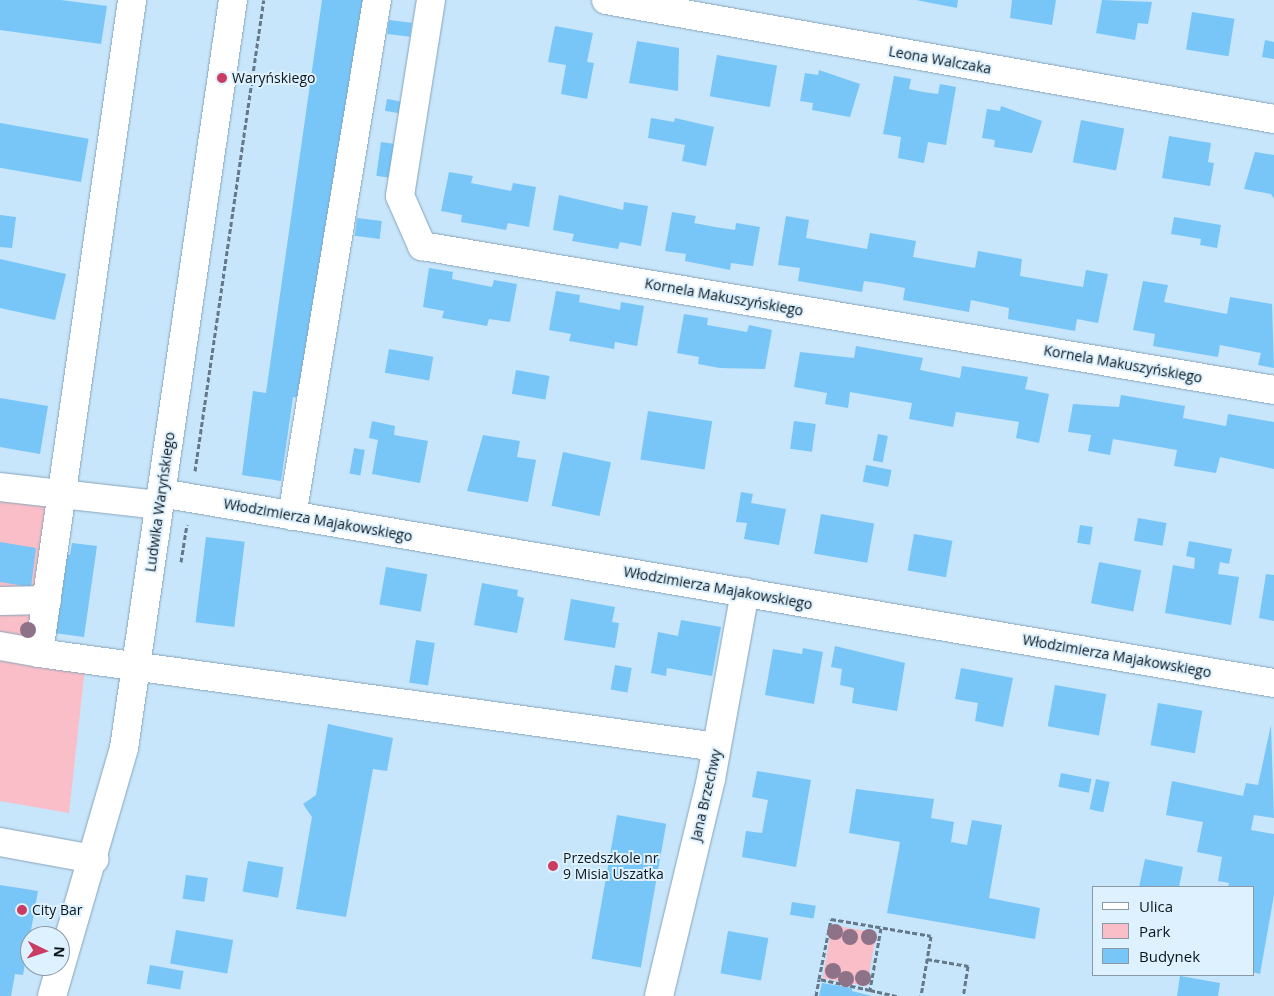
<!DOCTYPE html>
<meta charset="utf-8">
<style>
body{margin:0}
#map{position:relative;width:1274px;height:996px;overflow:hidden;background:#c7e5fb;font-family:"Open Sans",sans-serif}
div>[style]{position:absolute}
.green>*{inset:0;background:#f9bec7;transform-origin:0 0}
.building>*{inset:0;background:#78c6f8;transform-origin:0 0}
.path>*{height:3px;margin-top:-1.5px;transform-origin:0;background:repeating-linear-gradient(90deg,#647887 0 5px,transparent 0 7.5px)}
.roads{filter:drop-shadow(0 0 1px #87a5b9) drop-shadow(0 0 1px #87a5b9)}
.minor>*{height:28px;margin:-14px;padding:0 14px;transform-origin:14px;border-radius:14px;background:#fff}
.trees>*{width:16px;height:16px;margin:-8px;border-radius:50%;background:#8e7287}
.dots>*{width:14px;height:14px;translate:-50% -50%;box-sizing:border-box;border:2px solid #def1fe;border-radius:50%}
span{translate:-50% -50%;white-space:nowrap;text-align:center;line-height:1.15;-webkit-text-stroke:4px #def1fe;paint-order:stroke}
.street-label{font-size:14px;color:#0b161d}
.poi-label{font-size:14px;color:#0b161d}
.left{translate:0 -50%;text-align:left}
.legend{position:absolute;left:1092px;top:886px;width:162px;height:90px;box-sizing:border-box;background:#def1fe;border:1px solid #8a99a4;margin:0;padding:6px 9px;list-style:none;font-size:15px;color:#0b161d}
.legend li{display:flex;align-items:center;gap:10px;height:25px}
.legend b{width:25px;border:1px solid #8a99a4}
.north{position:absolute;left:20px;top:926px;width:50px;height:50px;box-sizing:border-box;background:#def1fe;border:1px solid #8a99a4;border-radius:50%;rotate:94deg;font-size:14px;font-weight:700;line-height:20px;text-align:center;color:#0b161d}
.north::after{content:'';display:block;margin:auto;width:18px;height:22px;background:#cb3c62;clip-path:polygon(50% 0,100% 100%,50% 72%,0 100%)}
</style>
<div id="map">
<div class="green">
<i style="clip-path:polygon(0 493px,46px 500px,33px 639px,0 635px)"></i>
<i style="clip-path:polygon(0 653px,85px 667px,69px 813px,0 801px)"></i>
<i style="left:832px;top:925px;width:45px;height:54px;rotate:10deg"></i>
</div>
<div class="building">
<i style="clip-path:polygon(0 0,61px 0,107px 6px,101px 44px,0 30px)"></i>
<i style="clip-path:polygon(322px 0,363px 0,305px 398px,293px 397px,281px 481px,242px 475px,253px 391px,266px 393px)"></i>
<i style="clip-path:polygon(916px 0,958px 0,957px 8px)"></i>
<i style="clip-path:polygon(1012px 0,1056px 0,1052px 25px,1010px 18px)"></i>
<i style="clip-path:polygon(1102px 0,1152px 2px,1148px 24px,1138px 23px,1135px 40px,1096px 33px)"></i>
<i style="left:1192px;top:12px;width:43px;height:38px;rotate:9deg"></i>
<i style="left:389px;top:20px;width:23px;height:14px;rotate:7deg"></i>
<i style="clip-path:polygon(555px 26px,593px 33px,587px 62px,594px 63px,587px 99px,561px 94px,566px 65px,548px 62px)"></i>
<i style="clip-path:polygon(1265px 40px,1274px 42px,1274px 59px,1262px 57px)"></i>
<i style="clip-path:polygon(637px 41px,679px 48px,678px 91px,629px 83px)"></i>
<i style="left:717px;top:55px;width:61px;height:42px;rotate:10deg"></i>
<i style="clip-path:polygon(819px 70px,860px 84px,850px 117px,812px 110px,813px 103px,800px 101px,805px 73px,818px 75px)"></i>
<i style="clip-path:polygon(894px 76px,911px 79px,909px 89px,923px 92px,938px 94px,940px 84px,956px 87px,946px 145px,928px 142px,924px 163px,898px 158px,901px 137px,883px 134px)"></i>
<i style="left:387px;top:99px;width:23px;height:12px;rotate:10deg"></i>
<i style="clip-path:polygon(1001px 106px,1042px 121px,1032px 153px,994px 147px,995px 140px,982px 138px,987px 109px,1000px 111px)"></i>
<i style="clip-path:polygon(651px 118px,674px 122px,675px 118px,714px 127px,706px 166px,682px 161px,685px 145px,648px 138px)"></i>
<i style="left:1081px;top:120px;width:44px;height:43px;rotate:11deg"></i>
<i style="left:0;top:123px;width:90px;height:44px;rotate:10deg"></i>
<i style="clip-path:polygon(1169px 136px,1211px 143px,1208px 162px,1214px 163px,1210px 186px,1162px 178px)"></i>
<i style="left:381px;top:142px;width:27px;height:34px;rotate:8deg"></i>
<i style="clip-path:polygon(1255px 152px,1274px 155px,1274px 199px,1271px 194px,1244px 189px)"></i>
<i style="clip-path:polygon(449px 172px,473px 176px,471px 183px,511px 191px,513px 183px,536px 187px,529px 227px,508px 223px,506px 230px,484px 226px,461px 222px,462px 215px,441px 211px)"></i>
<i style="clip-path:polygon(559px 195px,623px 210px,624px 202px,648px 206px,641px 246px,620px 242px,618px 249px,572px 241px,574px 234px,553px 230px)"></i>
<i style="clip-path:polygon(672px 212px,696px 216px,694px 223px,715px 227px,735px 230px,736px 223px,760px 227px,753px 266px,731px 263px,730px 270px,685px 261px,686px 254px,665px 251px)"></i>
<i style="clip-path:polygon(0 215px,16px 217px,12px 248px,0 247px)"></i>
<i style="clip-path:polygon(786px 216px,809px 220px,806px 238px,867px 249px,870px 233px,916px 241px,913px 257px,975px 268px,978px 251px,1022px 259px,1020px 276px,1083px 287px,1086px 270px,1108px 274px,1098px 323px,1077px 319px,1075px 331px,1008px 319px,1009px 308px,971px 300px,969px 312px,903px 300px,905px 288px,884px 284px,864px 281px,862px 292px,798px 281px,800px 268px,778px 265px)"></i>
<i style="clip-path:polygon(1174px 217px,1221px 225px,1217px 248px,1200px 245px,1201px 239px,1171px 234px)"></i>
<i style="left:357px;top:218px;width:25px;height:18px;rotate:7deg"></i>
<i style="clip-path:polygon(0 259px,66px 274px,55px 320px,0 308px)"></i>
<i style="clip-path:polygon(429px 268px,453px 272px,452px 279px,492px 287px,494px 280px,517px 284px,510px 322px,489px 319px,487px 326px,442px 318px,444px 311px,423px 307px)"></i>
<i style="clip-path:polygon(1143px 281px,1168px 285px,1164px 302px,1227px 314px,1230px 297px,1272px 304px,1274px 368px,1258px 365px,1261px 353px,1220px 345px,1218px 357px,1153px 346px,1155px 334px,1133px 330px)"></i>
<i style="clip-path:polygon(556px 291px,580px 295px,579px 302px,620px 310px,621px 302px,644px 306px,637px 346px,615px 342px,614px 349px,569px 341px,571px 334px,549px 330px)"></i>
<i style="clip-path:polygon(684px 314px,708px 318px,707px 325px,747px 332px,749px 325px,772px 330px,765px 369px,720px 368px,698px 364px,699px 357px,677px 353px)"></i>
<i style="clip-path:polygon(856px 346px,923px 358px,920px 370px,960px 378px,962px 366px,1028px 377px,1025px 389px,1049px 394px,1039px 443px,1016px 438px,1019px 422px,956px 412px,953px 427px,909px 419px,912px 403px,850px 392px,848px 408px,825px 404px,827px 393px,794px 387px,800px 352px,854px 358px)"></i>
<i style="left:389px;top:349px;width:45px;height:24px;rotate:10deg"></i>
<i style="left:516px;top:370px;width:34px;height:24px;rotate:10deg"></i>
<i style="clip-path:polygon(1121px 395px,1185px 406px,1183px 418px,1226px 426px,1228px 414px,1274px 422px,1274px 469px,1220px 457px,1216px 473px,1174px 466px,1177px 450px,1113px 439px,1110px 455px,1088px 451px,1091px 435px,1068px 432px,1073px 404px,1119px 407px)"></i>
<i style="clip-path:polygon(0 398px,48px 406px,40px 454px,0 447px)"></i>
<i style="left:648px;top:411px;width:65px;height:49px;rotate:9deg"></i>
<i style="clip-path:polygon(372px 421px,395px 426px,394px 435px,428px 441px,420px 483px,372px 474px,378px 440px,369px 438px)"></i>
<i style="left:794px;top:421px;width:22px;height:28px;rotate:8deg"></i>
<i style="left:878px;top:434px;width:10px;height:27px;rotate:11deg"></i>
<i style="clip-path:polygon(483px 435px,520px 441px,517px 457px,536px 460px,528px 502px,467px 491px)"></i>
<i style="left:354px;top:448px;width:11px;height:26px;rotate:10deg"></i>
<i style="left:563px;top:452px;width:49px;height:55px;rotate:12deg"></i>
<i style="left:866px;top:465px;width:26px;height:17px;rotate:11deg"></i>
<i style="clip-path:polygon(741px 492px,753px 494px,751px 503px,786px 509px,779px 545px,744px 539px,747px 523px,736px 522px)"></i>
<i style="left:821px;top:514px;width:54px;height:40px;rotate:10deg"></i>
<i style="left:1138px;top:518px;width:29px;height:23px;rotate:10deg"></i>
<i style="left:1080px;top:525px;width:13px;height:18px;rotate:9deg"></i>
<i style="left:914px;top:534px;width:39px;height:37px;rotate:10deg"></i>
<i style="left:206px;top:537px;width:39px;height:86px;rotate:7deg"></i>
<i style="clip-path:polygon(1189px 541px,1232px 549px,1229px 564px,1220px 562px,1218px 574px,1239px 577px,1231px 625px,1165px 613px,1173px 565px,1194px 569px,1195px 558px,1186px 556px)"></i>
<i style="clip-path:polygon(0 542px,36px 548px,31px 587px,0 582px)"></i>
<i style="clip-path:polygon(72px 543px,97px 546px,84px 637px,54px 633px,65px 554px,70px 555px)"></i>
<i style="left:1099px;top:562px;width:43px;height:42px;rotate:11deg"></i>
<i style="left:386px;top:567px;width:42px;height:38px;rotate:10deg"></i>
<i style="clip-path:polygon(1266px 574px,1274px 575px,1274px 621px,1259px 618px)"></i>
<i style="clip-path:polygon(482px 583px,518px 590px,517px 596px,524px 598px,517px 633px,474px 625px)"></i>
<i style="clip-path:polygon(571px 599px,615px 607px,612px 622px,619px 623px,615px 648px,564px 640px)"></i>
<i style="clip-path:polygon(681px 620px,721px 627px,712px 676px,667px 668px,666px 676px,651px 673px,658px 632px,678px 636px)"></i>
<i style="left:416px;top:640px;width:19px;height:43px;rotate:9deg"></i>
<i style="clip-path:polygon(835px 646px,905px 663px,897px 711px,852px 703px,854px 688px,840px 685px,842px 669px,831px 667px)"></i>
<i style="clip-path:polygon(803px 648px,823px 652px,814px 704px,765px 695px,773px 649px,802px 654px)"></i>
<i style="left:615px;top:665px;width:17px;height:25px;rotate:10deg"></i>
<i style="clip-path:polygon(961px 668px,1013px 678px,1003px 727px,975px 721px,978px 703px,955px 699px)"></i>
<i style="left:1055px;top:685px;width:52px;height:42px;rotate:10deg"></i>
<i style="left:1158px;top:703px;width:45px;height:43px;rotate:10deg"></i>
<i style="clip-path:polygon(328px 724px,393px 738px,387px 771px,373px 769px,346px 917px,296px 909px,312px 817px,303px 804px,316px 795px)"></i>
<i style="clip-path:polygon(1271px 725px,1274px 818px,1254px 815px,1251px 830px,1274px 834px,1274px 895px,1260px 974px,1253px 972px,1253px 887px,1228px 887px,1229px 883px,1218px 881px,1222px 857px,1197px 852px,1203px 822px,1166px 815px,1172px 781px,1243px 796px,1246px 783px,1258px 785px)"></i>
<i style="clip-path:polygon(757px 771px,811px 780px,796px 867px,742px 857px,746px 831px,762px 833px,768px 800px,752px 797px)"></i>
<i style="left:1061px;top:773px;width:31px;height:14px;rotate:11deg"></i>
<i style="left:1096px;top:779px;width:14px;height:31px;rotate:12deg"></i>
<i style="clip-path:polygon(856px 789px,934px 799px,931px 818px,954px 822px,951px 842px,967px 845px,972px 820px,1002px 825px,989px 898px,1040px 908px,1035px 939px,887px 913px,900px 842px,849px 833px)"></i>
<i style="left:617px;top:815px;width:50px;height:146px;rotate:10deg"></i>
<i style="clip-path:polygon(1145px 859px,1183px 867px,1179px 887px,1139px 887px)"></i>
<i style="left:248px;top:861px;width:36px;height:31px;rotate:10deg"></i>
<i style="left:186px;top:875px;width:22px;height:24px;rotate:8deg"></i>
<i style="clip-path:polygon(0 885px,38px 891px,23px 975px,15px 974px,11px 996px,0 996px)"></i>
<i style="left:792px;top:902px;width:24px;height:13px;rotate:9deg"></i>
<i style="left:176px;top:930px;width:58px;height:34px;rotate:10deg"></i>
<i style="left:728px;top:931px;width:41px;height:43px;rotate:10deg"></i>
<i style="left:150px;top:965px;width:34px;height:19px;rotate:10deg"></i>
<i style="clip-path:polygon(1180px 976px,1220px 983px,1218px 996px,1177px 996px)"></i>
<i style="clip-path:polygon(822px 983px,852px 988px,852px 991px,872px 996px,819px 996px)"></i>
</div>
<div class="path">
<i style="left:195px;top:471px;width:476px;rotate:-81.7deg"></i>
<i style="left:181px;top:562px;width:38px;rotate:-81deg"></i>
<i style="left:881px;top:928px;width:63px;rotate:100.1deg"></i>
<i style="left:870px;top:990px;width:52px;rotate:-167.8deg"></i>
<i style="left:819px;top:979px;width:61px;rotate:-78.7deg"></i>
<i style="left:831px;top:919px;width:101px;rotate:9.6deg"></i>
<i style="left:931px;top:936px;width:61px;rotate:99.5deg"></i>
<i style="left:927px;top:959px;width:42px;rotate:9.7deg"></i>
<i style="left:968px;top:966px;width:30px;rotate:99deg"></i>
<i style="left:870px;top:990px;width:28px;rotate:13deg"></i>
<i style="left:816px;top:996px;width:17px;rotate:-80deg"></i>
</div>
<div class="roads">
<div class="minor">
<i style="left:431px;top:0;width:198px;rotate:99deg"></i>
<i style="left:400px;top:196px;width:55px;rotate:66.3deg"></i>
<i style="left:422px;top:246px;width:864px;rotate:9.59deg"></i>
<i style="left:606px;top:0;width:679px;rotate:10.1deg"></i>
<i style="left:0;top:487px;width:160px;rotate:6.5deg"></i>
<i style="left:161px;top:493px;width:1129px;rotate:9.69deg"></i>
<i style="left:292px;top:516px;width:523px;rotate:-80.65deg"></i>
<i style="left:0;top:601px;width:47px;rotate:-1.2deg"></i>
<i style="left:0;top:646px;width:40px;rotate:10deg"></i>
<i style="left:39px;top:653px;width:660px;rotate:-81.89deg"></i>
<i style="left:39px;top:653px;width:684px;rotate:7.89deg"></i>
<i style="left:0;top:842px;width:96px;rotate:10.3deg"></i>
<i style="left:52px;top:996px;width:258px;rotate:-73.8deg"></i>
<i style="left:124px;top:748px;width:756px;rotate:-81.71deg"></i>
<i style="left:659px;top:996px;width:223px;rotate:-76.5deg"></i>
<i style="left:711px;top:779px;width:190px;rotate:-79.7deg"></i>
</div>
</div>
<div class="trees">
<i style="left:28px;top:630px"></i>
<i style="left:835px;top:932px"></i>
<i style="left:850px;top:937px"></i>
<i style="left:869px;top:937px"></i>
<i style="left:833px;top:971px"></i>
<i style="left:863px;top:978px"></i>
<i style="left:846px;top:979px"></i>
</div>
<div class="dots">
<i style="left:222px;top:78px;background:#cb3c62"></i>
<i style="left:553px;top:866px;background:#cb3c62"></i>
<i style="left:22px;top:910px;background:#cb3c62"></i>
</div>
<div class="street-label">
<span style="left:940px;top:60px;rotate:10deg">Leona Walczaka</span>
<span style="left:724px;top:297px;rotate:10deg">Kornela Makuszyńskiego</span>
<span style="left:1123px;top:364px;rotate:10deg">Kornela Makuszyńskiego</span>
<span style="left:160px;top:502px;rotate:-82deg">Ludwika Waryńskiego</span>
<span style="left:318px;top:520px;rotate:10deg">Włodzimierza Majakowskiego</span>
<span style="left:718px;top:588px;rotate:10deg">Włodzimierza Majakowskiego</span>
<span style="left:1117px;top:656px;rotate:10deg">Włodzimierza Majakowskiego</span>
<span style="left:706px;top:795px;rotate:-77deg">Jana Brzechwy</span>
</div>
<div class="poi-label">
<span class="left" style="left:232px;top:78px">Waryńskiego</span>
<span class="left" style="left:563px;top:866px">Przedszkole nr<br>9 Misia Uszatka</span>
<span class="left" style="left:32px;top:910px">City Bar</span>
</div>
<ul class="legend">
<li><b style="height:6px;background:#fff"></b>Ulica</li>
<li><b style="height:14px;background:#f9bec7"></b>Park</li>
<li><b style="height:14px;background:#78c6f8"></b>Budynek</li>
</ul>
<div class="north">N</div>
</div>
